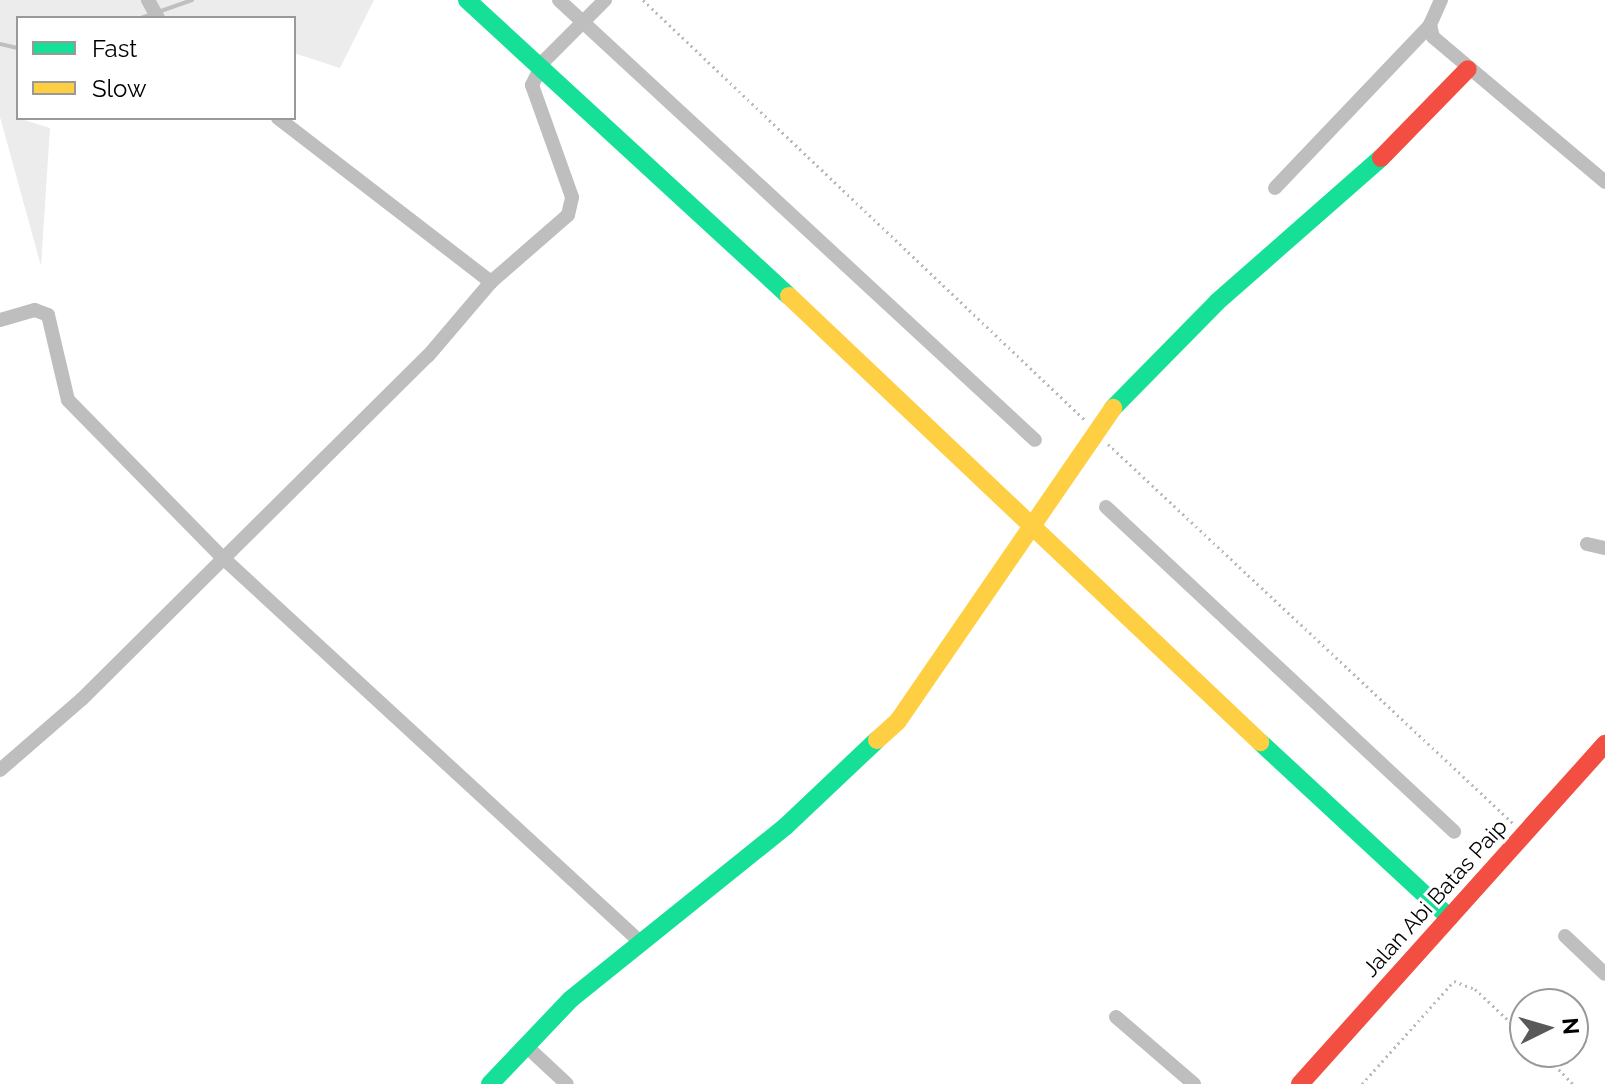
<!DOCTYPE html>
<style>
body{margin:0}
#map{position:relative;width:1605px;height:1084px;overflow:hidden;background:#fff;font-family:Raleway,sans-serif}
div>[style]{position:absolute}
.green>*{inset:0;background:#ececec}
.stream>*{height:4px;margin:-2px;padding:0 2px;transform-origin:2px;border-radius:2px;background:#bfbfbf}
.canal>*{height:14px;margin:-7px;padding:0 7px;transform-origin:7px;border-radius:7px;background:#bfbfbf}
.path>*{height:3px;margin-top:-1.5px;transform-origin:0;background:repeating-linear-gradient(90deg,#b9b9b9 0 2px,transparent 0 6px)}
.street>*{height:14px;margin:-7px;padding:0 7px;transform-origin:7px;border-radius:7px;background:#bebebe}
.fast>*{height:18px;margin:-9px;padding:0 9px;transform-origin:9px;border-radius:9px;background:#16e098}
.slow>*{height:18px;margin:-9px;padding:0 9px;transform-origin:9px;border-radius:9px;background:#ffcf43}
.jam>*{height:18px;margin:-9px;padding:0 9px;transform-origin:9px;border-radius:9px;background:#f24e42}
span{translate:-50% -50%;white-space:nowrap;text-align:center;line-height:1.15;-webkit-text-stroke:6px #fff;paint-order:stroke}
.street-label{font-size:22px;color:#000}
.legend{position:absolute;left:16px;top:16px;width:280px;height:104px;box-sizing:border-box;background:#fff;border:2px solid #999;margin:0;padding:10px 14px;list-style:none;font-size:24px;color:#000}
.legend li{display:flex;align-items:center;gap:16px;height:40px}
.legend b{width:40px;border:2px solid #999}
.north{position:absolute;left:1509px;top:988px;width:80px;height:80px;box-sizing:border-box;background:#fff;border:2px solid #999;border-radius:50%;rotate:85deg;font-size:22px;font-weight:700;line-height:32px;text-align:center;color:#000}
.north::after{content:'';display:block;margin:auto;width:28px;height:36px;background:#595959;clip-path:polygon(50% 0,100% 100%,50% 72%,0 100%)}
</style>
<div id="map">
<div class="green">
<i style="clip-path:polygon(0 0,374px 0,340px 68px,294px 53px,294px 18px,18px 18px,18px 118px,50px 128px,41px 266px,0 117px)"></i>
</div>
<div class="stream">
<i style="left:141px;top:18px;width:54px;rotate:-19.4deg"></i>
<i style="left:0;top:44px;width:18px;rotate:13deg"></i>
</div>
<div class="canal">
<i style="left:559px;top:0;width:648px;rotate:42.75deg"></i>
<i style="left:1106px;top:507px;width:476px;rotate:43deg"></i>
<i style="left:1565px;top:936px;width:55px;rotate:43.5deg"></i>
</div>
<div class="path">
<i style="left:643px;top:0;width:611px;rotate:43.54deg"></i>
<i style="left:1108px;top:444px;width:556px;rotate:43.11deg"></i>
<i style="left:1542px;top:1052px;width:45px;rotate:45.9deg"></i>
<i style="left:1362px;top:1084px;width:138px;rotate:-48.2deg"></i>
<i style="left:1454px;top:981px;width:22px;rotate:21deg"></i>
<i style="left:1475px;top:989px;width:69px;rotate:43.2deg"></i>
</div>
<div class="street">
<i style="left:148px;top:0;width:21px;rotate:61deg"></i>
<i style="left:1441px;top:0;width:27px;rotate:114deg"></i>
<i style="left:1430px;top:25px;width:12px;rotate:76deg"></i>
<i style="left:1433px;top:37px;width:225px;rotate:40.1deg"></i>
<i style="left:278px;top:118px;width:269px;rotate:37.6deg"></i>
<i style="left:1275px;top:188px;width:225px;rotate:-46.4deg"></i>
<i style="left:0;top:320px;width:36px;rotate:-16deg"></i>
<i style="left:35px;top:310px;width:14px;rotate:21deg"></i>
<i style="left:48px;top:315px;width:87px;rotate:76.8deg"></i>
<i style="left:68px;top:400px;width:220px;rotate:45.6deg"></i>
<i style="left:222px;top:557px;width:565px;rotate:42.63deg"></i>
<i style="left:1587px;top:544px;width:18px;rotate:13deg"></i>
<i style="left:0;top:770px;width:108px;rotate:-40.9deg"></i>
<i style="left:82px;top:699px;width:487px;rotate:-44.8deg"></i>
<i style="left:428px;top:356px;width:97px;rotate:-49.6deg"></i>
<i style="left:491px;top:282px;width:102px;rotate:-41deg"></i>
<i style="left:568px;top:215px;width:18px;rotate:-77deg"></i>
<i style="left:572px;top:197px;width:119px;rotate:-109.7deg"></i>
<i style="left:532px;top:85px;width:28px;rotate:-63deg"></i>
<i style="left:545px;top:60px;width:85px;rotate:-45deg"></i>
<i style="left:1116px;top:1017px;width:103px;rotate:40.7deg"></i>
<i style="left:525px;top:1045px;width:57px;rotate:42.9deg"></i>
</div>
<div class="fast">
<i style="left:467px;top:0;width:437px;rotate:42.6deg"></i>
<i style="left:1113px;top:408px;width:148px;rotate:-45.5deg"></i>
<i style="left:1217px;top:302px;width:218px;rotate:-41.3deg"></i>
<i style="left:1260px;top:742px;width:258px;rotate:42.8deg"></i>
<i style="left:490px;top:1084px;width:117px;rotate:-46.4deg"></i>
<i style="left:571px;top:999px;width:276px;rotate:-38.8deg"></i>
<i style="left:786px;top:826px;width:125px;rotate:-43.4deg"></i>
</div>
<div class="slow">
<i style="left:789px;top:296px;width:649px;rotate:43.44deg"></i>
<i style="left:877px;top:740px;width:28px;rotate:-42deg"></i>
<i style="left:898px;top:721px;width:380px;rotate:-55.5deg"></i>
</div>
<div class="jam">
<i style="left:1381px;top:158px;width:124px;rotate:-45.7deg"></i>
<i style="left:1300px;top:1084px;width:457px;rotate:-48.1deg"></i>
</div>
<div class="street-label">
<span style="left:1435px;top:898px;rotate:-48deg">Jalan Abi Batas Paip</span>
</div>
<ul class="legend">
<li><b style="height:10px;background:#16e098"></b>Fast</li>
<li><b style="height:10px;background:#ffcf43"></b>Slow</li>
</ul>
<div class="north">N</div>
</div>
